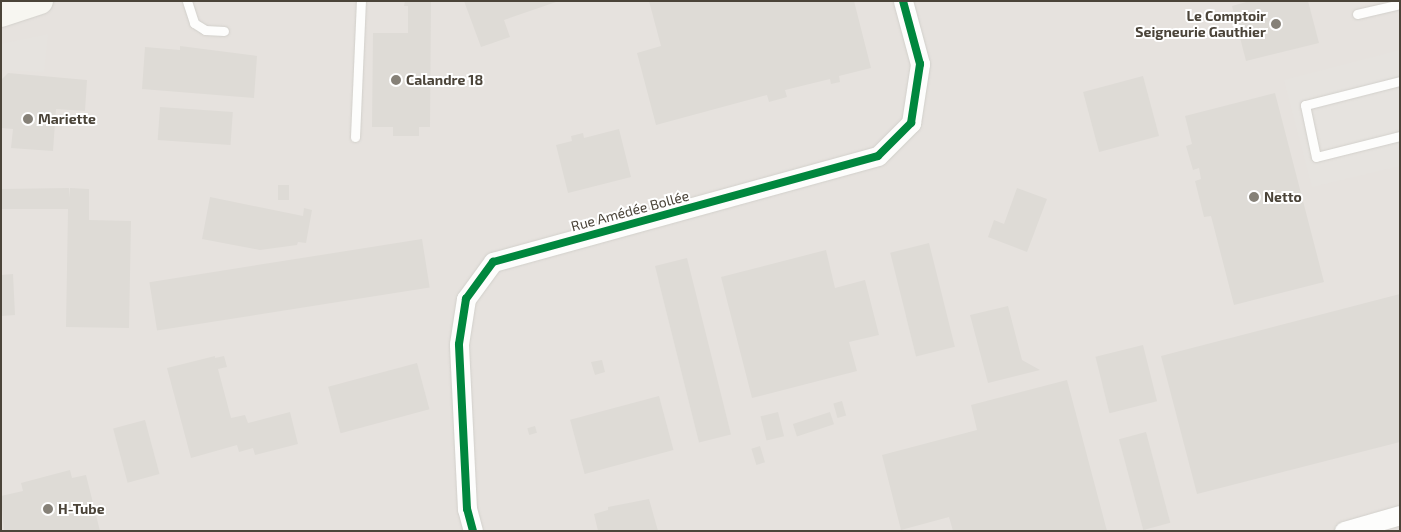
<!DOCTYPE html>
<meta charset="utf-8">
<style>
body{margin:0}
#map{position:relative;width:1401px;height:532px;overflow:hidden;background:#f4f2ee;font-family:"Exo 2",sans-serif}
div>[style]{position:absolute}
.industrial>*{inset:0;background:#e6e2de;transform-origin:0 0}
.parking>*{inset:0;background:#e6e3df}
.building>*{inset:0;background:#dedbd6;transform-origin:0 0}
.roads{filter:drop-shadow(0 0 1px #d2d0cb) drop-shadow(0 0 1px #d2d0cb)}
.lane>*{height:9px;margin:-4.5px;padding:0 4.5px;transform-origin:4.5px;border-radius:4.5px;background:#fdfdfc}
.street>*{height:19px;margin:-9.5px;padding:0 9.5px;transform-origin:9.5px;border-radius:9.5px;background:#fdfdfc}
.secondary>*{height:26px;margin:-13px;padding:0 13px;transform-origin:13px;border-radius:13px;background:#f7f6f1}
.cycleway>*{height:8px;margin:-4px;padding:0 4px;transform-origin:4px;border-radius:4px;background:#00873e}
.dots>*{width:14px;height:14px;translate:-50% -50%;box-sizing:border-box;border:2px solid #fff;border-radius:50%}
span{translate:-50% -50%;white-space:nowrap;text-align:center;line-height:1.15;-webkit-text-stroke:4px #fff;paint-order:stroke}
.poi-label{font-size:14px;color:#4b4439;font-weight:700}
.right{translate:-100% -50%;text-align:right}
.left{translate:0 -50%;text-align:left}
.street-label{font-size:14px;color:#4b4439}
.frame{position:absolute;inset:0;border:2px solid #4b4439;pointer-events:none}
</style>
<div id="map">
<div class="industrial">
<i style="left:1px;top:1px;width:1399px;height:530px"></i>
</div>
<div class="parking">
<i style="clip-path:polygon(48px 34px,44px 72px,1px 70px,1px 44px)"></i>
<i style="clip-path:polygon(1400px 50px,1400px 166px,1312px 187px,1284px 80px)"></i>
</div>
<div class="building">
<i style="clip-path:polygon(405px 1px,431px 1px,430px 127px,419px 127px,419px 136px,393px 136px,393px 127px,372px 127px,373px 33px,408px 33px,408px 6px,404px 6px)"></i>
<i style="clip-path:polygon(464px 1px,556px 1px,556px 2px,504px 20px,510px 37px,481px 47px)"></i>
<i style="clip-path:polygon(649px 1px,854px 1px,871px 68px,839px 76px,840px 82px,831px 84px,830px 79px,785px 90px,787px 97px,769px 102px,767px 95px,656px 125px,637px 53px,661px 46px)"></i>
<i style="clip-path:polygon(1250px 1px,1308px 1px,1319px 43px,1246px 61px,1232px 6px)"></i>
<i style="clip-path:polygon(180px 46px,257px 56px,254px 98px,142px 89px,145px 47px,180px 50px)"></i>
<i style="clip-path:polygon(8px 73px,87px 80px,85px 111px,56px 109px,53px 151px,11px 148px,13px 129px,1px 128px,1px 80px)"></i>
<i style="left:1143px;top:76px;width:62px;height:62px;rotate:75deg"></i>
<i style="clip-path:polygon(1275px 93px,1324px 282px,1234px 305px,1211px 216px,1204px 217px,1195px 181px,1201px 179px,1199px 168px,1193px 170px,1186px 146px,1192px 144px,1185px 116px)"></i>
<i style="left:160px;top:107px;width:73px;height:33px;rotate:4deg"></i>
<i style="clip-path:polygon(619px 129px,631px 177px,568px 193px,556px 145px,572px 141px,571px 136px,583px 133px,584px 138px)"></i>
<i style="left:278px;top:185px;width:11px;height:15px"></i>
<i style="clip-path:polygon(69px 188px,69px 198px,70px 188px,89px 189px,89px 220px,131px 221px,129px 328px,66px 327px,68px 209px,1px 209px,1px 189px)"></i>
<i style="clip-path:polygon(1017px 188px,1047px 199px,1027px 252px,988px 237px,994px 220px,1004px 224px)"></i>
<i style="clip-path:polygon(210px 197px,303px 216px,304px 208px,312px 210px,306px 243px,298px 242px,297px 245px,260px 250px,202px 239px)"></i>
<i style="left:422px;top:239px;width:49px;height:276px;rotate:81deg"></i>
<i style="left:929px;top:243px;width:107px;height:40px;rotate:76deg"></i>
<i style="clip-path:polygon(826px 250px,835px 288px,865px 280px,879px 335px,849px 342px,857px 371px,752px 398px,721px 277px)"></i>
<i style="left:687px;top:258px;width:182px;height:33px;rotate:76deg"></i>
<i style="clip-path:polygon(13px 274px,15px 315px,1px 316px,1px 275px)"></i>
<i style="clip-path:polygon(1400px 294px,1400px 442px,1197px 494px,1161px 356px)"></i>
<i style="clip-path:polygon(1008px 306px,1022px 360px,1040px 370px,988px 383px,970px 315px)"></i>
<i style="left:1143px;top:345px;width:58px;height:49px;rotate:76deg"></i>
<i style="clip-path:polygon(215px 356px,215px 358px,224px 356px,227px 367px,218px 369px,231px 418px,245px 415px,248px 423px,290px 412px,298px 444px,255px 455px,253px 448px,239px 452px,237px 445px,191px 458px,167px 368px)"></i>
<i style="clip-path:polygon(602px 360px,605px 372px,595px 375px,591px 362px)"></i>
<i style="left:417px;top:363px;width:48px;height:92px;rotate:75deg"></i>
<i style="clip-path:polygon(1067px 380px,1107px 531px,953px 531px,949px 517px,901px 530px,882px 455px,977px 430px,971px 405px)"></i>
<i style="left:659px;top:396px;width:56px;height:92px;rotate:75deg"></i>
<i style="left:842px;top:401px;width:15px;height:9px;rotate:74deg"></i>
<i style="left:778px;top:412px;width:25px;height:18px;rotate:76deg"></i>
<i style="left:830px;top:412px;width:13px;height:39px;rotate:72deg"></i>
<i style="left:145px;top:420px;width:56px;height:33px;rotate:75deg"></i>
<i style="left:535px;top:426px;width:7px;height:8px;rotate:74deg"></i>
<i style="left:1146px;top:432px;width:94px;height:28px;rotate:75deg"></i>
<i style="left:760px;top:446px;width:17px;height:9px;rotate:73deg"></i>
<i style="clip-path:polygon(70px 470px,72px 478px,86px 475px,100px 531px,4px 531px,1px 496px,23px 491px,21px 483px)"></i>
<i style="clip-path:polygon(649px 499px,658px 531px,598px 531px,594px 514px,608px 510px,608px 507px)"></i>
</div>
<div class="roads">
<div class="lane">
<i style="left:187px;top:1px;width:23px;rotate:72deg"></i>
<i style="left:194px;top:23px;width:13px;rotate:32deg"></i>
<i style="left:205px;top:30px;width:19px;rotate:3deg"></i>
<i style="left:1357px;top:14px;width:44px;rotate:-13.1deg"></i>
<i style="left:1400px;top:81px;width:98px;rotate:165.8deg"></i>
<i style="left:1305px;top:105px;width:53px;rotate:78.1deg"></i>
<i style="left:1316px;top:157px;width:87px;rotate:-14deg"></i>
<i style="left:355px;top:137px;width:136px;rotate:-87.5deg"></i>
</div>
<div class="street">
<i style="left:473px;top:531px;width:23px;rotate:-105deg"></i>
<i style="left:467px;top:509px;width:165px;rotate:-92.8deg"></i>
<i style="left:459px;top:344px;width:46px;rotate:-81.2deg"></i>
<i style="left:466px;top:299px;width:46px;rotate:-53.9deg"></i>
<i style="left:493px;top:262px;width:399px;rotate:-15.4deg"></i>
<i style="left:878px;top:156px;width:47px;rotate:-45deg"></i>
<i style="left:911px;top:123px;width:60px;rotate:-81.3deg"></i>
<i style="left:920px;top:64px;width:65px;rotate:-105.1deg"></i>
<i style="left:1344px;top:531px;width:58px;rotate:-15.9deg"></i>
</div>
<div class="secondary">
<i style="left:1px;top:14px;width:41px;rotate:-18.4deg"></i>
</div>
</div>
<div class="cycleway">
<i style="left:473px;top:531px;width:23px;rotate:-105deg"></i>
<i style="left:467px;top:509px;width:165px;rotate:-92.8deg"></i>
<i style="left:459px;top:344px;width:46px;rotate:-81.2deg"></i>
<i style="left:466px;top:299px;width:46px;rotate:-53.9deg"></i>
<i style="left:493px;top:262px;width:399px;rotate:-15.4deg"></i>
<i style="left:878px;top:156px;width:47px;rotate:-45deg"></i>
<i style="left:911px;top:123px;width:60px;rotate:-81.3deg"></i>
<i style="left:920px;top:64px;width:65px;rotate:-105.1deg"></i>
</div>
<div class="dots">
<i style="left:1276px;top:24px;background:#868178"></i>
<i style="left:396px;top:80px;background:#868178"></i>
<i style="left:28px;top:119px;background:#868178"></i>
<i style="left:1254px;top:197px;background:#868178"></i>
<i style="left:48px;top:509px;background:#868178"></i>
</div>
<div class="poi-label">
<span class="right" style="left:1266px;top:24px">Le Comptoir<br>Seigneurie Gauthier</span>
<span class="left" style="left:406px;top:80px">Calandre 18</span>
<span class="left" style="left:38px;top:119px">Mariette</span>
<span class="left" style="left:1264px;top:197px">Netto</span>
<span class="left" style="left:58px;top:509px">H-Tube</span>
</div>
<div class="street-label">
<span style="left:630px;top:211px;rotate:-15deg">Rue Amédée Bollée</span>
</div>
<div class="frame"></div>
</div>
